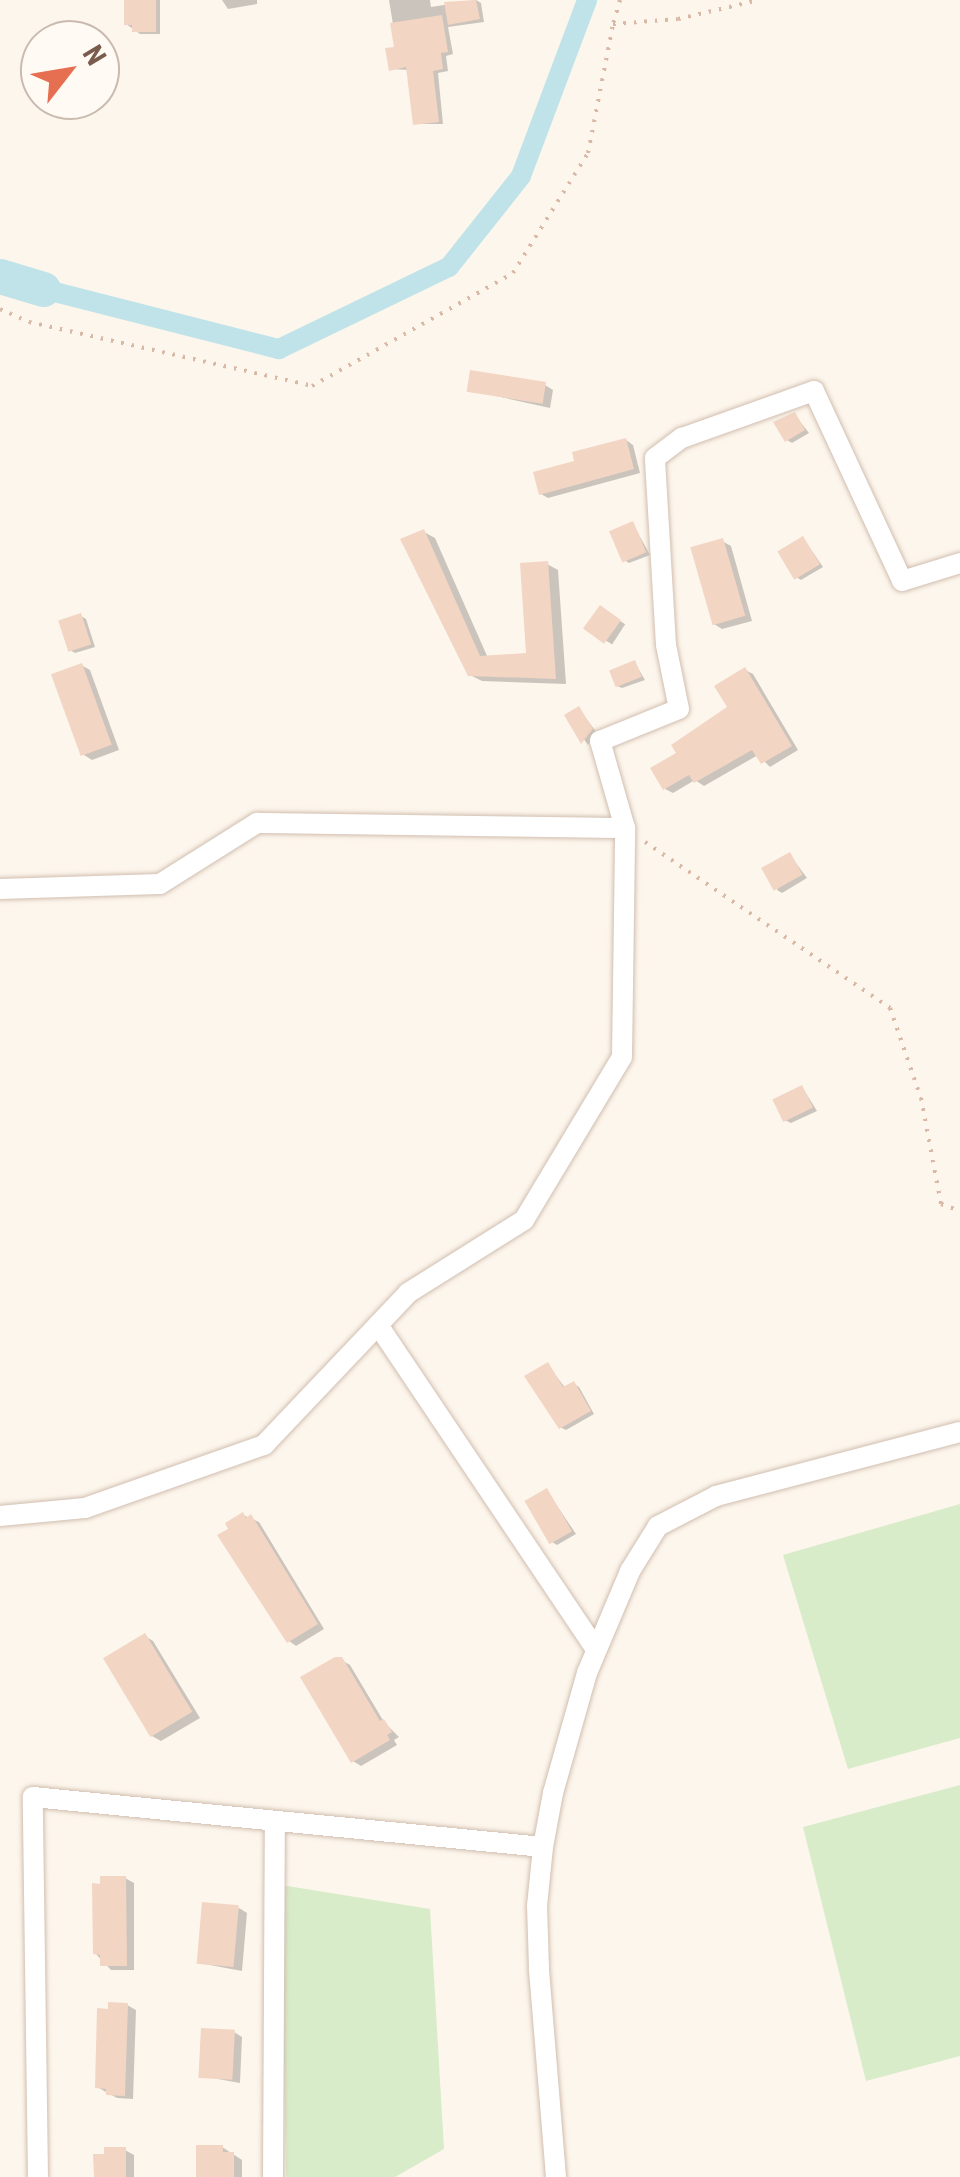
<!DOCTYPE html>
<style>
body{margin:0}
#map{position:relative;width:960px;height:2177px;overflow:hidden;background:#fdf6ec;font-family:"Roboto Condensed",sans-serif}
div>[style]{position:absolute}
.green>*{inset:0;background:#d8ecc9}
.shadow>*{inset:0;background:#0003;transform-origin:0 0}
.canal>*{height:20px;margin:-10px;padding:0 10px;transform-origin:10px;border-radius:10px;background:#bfe3e8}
.river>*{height:35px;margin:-17.5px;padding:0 17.5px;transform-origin:17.5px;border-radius:17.5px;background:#bfe3e8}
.building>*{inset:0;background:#f3d5c3;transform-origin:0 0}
.path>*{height:4px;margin-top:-2px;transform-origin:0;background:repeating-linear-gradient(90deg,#d9b8a5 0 2.5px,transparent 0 10.5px)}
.roads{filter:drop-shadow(0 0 2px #d1beb0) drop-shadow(0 0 2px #d1beb0)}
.street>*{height:20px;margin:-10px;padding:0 10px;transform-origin:10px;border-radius:10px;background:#fff}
span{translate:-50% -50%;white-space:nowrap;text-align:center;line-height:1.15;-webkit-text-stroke:8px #fffaf3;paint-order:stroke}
.north{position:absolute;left:20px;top:20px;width:100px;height:100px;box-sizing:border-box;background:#fffaf3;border:2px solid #cabbb1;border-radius:50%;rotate:59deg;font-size:28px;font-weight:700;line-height:40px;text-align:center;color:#7a5c4d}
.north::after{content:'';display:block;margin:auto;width:35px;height:45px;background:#e76f51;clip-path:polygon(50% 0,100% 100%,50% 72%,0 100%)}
</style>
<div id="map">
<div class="green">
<i style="clip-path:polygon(960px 1504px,960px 1738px,848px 1769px,783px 1555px)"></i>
<i style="clip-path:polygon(960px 1785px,960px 2056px,866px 2081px,803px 1827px)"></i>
<i style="clip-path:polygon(281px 1885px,430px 1909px,444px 2149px,395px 2177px,286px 2177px)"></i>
</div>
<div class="shadow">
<i style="clip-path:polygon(126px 0,160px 0,160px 34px,140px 34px,126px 24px)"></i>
<i style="clip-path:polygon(222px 0,257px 0,257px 4px,228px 9px)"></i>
<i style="clip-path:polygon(389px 0,430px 0,431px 7px,476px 0,481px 3px,484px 22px,448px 27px,453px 54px,446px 56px,448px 71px,438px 73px,443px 124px,415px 124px,409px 70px,391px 69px,397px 49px)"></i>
<i style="clip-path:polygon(545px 385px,553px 390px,550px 408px,469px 390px)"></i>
<i style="clip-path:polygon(795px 415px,809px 433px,792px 443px,787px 440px)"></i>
<i style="clip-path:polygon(626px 440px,633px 445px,640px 473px,548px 498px,541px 494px,577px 463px)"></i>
<i style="clip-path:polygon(633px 524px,650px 555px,629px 563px,624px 560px)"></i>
<i style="clip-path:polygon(424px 532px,435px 538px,488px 658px,529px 655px,547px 564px,558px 570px,566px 684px,482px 681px,470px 675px)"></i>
<i style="clip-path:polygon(803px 538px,823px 567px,801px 580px,796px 577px)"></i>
<i style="clip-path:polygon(722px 541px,731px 546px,752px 621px,722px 629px,714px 624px)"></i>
<i style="left:600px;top:608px;width:30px;height:24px;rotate:33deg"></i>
<i style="clip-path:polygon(81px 616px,86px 619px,95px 647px,75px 653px,70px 650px)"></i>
<i style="clip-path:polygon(635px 663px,645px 680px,622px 688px,617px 686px)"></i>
<i style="clip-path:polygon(81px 665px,90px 670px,119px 750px,92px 760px,84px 755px)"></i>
<i style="clip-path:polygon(745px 670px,753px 674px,798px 750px,770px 767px,758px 755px,704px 786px,695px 780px,673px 793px,665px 789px,730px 707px)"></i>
<i style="clip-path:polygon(579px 709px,597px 733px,588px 745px,568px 716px)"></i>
<i style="clip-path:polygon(790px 855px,807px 878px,782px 893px,777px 890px)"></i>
<i style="clip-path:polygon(802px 1087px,817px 1111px,791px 1123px,785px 1120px)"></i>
<i style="clip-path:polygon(548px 1365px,566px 1389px,574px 1384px,579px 1387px,594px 1414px,566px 1430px,560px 1427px)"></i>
<i style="clip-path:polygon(547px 1491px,576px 1534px,557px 1545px,552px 1542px)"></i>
<i style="clip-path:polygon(243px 1515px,259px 1522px,324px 1629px,296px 1646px,289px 1641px,231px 1530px)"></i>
<i style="clip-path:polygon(145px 1636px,153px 1641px,200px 1718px,161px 1741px,152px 1736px)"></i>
<i style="clip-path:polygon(341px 1660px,350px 1665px,384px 1722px,399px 1737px,394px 1740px,397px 1745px,361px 1766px,353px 1761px)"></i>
<i style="clip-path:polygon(125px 1878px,134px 1883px,134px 1970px,111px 1970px,95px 1953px)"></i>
<i style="clip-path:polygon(239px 1908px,247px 1913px,242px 1971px,199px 1963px)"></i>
<i style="clip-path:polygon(127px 2005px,136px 2010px,133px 2099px,117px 2098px,97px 2087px)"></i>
<i style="clip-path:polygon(234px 2032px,242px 2037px,240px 2083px,201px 2076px)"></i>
<i style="clip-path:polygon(222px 2147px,242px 2160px,242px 2177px,199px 2177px)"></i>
<i style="clip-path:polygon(125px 2150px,134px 2155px,134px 2177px,96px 2177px)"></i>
</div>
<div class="canal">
<i style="left:43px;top:289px;width:244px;rotate:14.3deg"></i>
<i style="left:279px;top:349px;width:189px;rotate:-25.8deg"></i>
<i style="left:449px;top:267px;width:116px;rotate:-51.6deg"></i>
<i style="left:521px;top:176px;width:188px;rotate:-69.4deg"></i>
</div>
<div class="river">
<i style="left:0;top:276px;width:45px;rotate:16.8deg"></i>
</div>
<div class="building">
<i style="clip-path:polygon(124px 0,156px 0,156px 32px,132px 32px,132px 25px,124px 25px)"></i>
<i style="clip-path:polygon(476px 0,480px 19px,448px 25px,444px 2px)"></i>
<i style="clip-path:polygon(442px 15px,448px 52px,441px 53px,443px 69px,433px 71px,439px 122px,413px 125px,406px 67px,389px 71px,385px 48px,394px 47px,390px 23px)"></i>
<i style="left:470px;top:370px;width:77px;height:22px;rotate:9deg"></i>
<i style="clip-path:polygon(795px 412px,805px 430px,785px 442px,773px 422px)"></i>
<i style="clip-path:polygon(626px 438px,634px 469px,539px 495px,533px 472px,574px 461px,572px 452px)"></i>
<i style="left:633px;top:521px;width:34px;height:26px;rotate:67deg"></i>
<i style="clip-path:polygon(424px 529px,480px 656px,526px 653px,520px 563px,548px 561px,556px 679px,468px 676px,400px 539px)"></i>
<i style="left:803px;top:536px;width:33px;height:30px;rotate:59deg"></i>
<i style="left:723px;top:538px;width:81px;height:34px;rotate:74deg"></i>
<i style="left:600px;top:605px;width:26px;height:29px;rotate:36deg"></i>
<i style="left:81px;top:613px;width:33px;height:24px;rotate:72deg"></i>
<i style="left:635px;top:660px;width:18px;height:28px;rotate:68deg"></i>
<i style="left:82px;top:663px;width:87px;height:33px;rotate:70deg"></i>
<i style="clip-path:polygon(745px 667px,792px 746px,761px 764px,752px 750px,694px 783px,689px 775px,663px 790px,650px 768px,676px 753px,671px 745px,727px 707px,714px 686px)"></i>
<i style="clip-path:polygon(579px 706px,593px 729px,581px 744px,564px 715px)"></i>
<i style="left:790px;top:852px;width:26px;height:33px;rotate:61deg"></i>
<i style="left:802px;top:1085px;width:25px;height:33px;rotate:64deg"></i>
<i style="clip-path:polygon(548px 1362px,563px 1387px,574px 1381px,591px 1411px,559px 1429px,524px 1376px)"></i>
<i style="left:547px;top:1488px;width:50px;height:26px;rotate:60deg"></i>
<i style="clip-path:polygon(243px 1512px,246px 1518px,251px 1514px,318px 1624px,287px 1643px,217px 1535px,228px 1529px,225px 1523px)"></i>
<i style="left:145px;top:1633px;width:92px;height:49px;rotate:59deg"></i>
<i style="clip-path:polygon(335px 1657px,342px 1657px,380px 1721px,384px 1719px,392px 1732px,387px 1735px,390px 1740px,351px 1763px,300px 1677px)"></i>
<i style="clip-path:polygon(100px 1876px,126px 1876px,127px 1966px,100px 1966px,100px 1955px,93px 1954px,92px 1883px,100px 1884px)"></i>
<i style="left:202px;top:1902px;width:37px;height:62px;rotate:5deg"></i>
<i style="clip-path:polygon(108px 2002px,128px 2003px,125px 2096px,106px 2095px,106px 2089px,95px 2088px,97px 2008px,108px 2009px)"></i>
<i style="left:201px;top:2028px;width:34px;height:50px;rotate:3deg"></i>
<i style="clip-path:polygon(196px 2145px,223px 2145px,223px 2152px,234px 2152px,234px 2177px,196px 2177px)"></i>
<i style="clip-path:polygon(104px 2147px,126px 2147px,126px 2177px,94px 2177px,93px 2154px,104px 2154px)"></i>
</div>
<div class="path">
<i style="left:620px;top:0;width:25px;rotate:106deg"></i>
<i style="left:613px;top:24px;width:65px;rotate:-4.4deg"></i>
<i style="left:678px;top:19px;width:83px;rotate:-13.2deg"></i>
<i style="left:0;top:309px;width:32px;rotate:24deg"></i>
<i style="left:29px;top:322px;width:290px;rotate:12.7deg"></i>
<i style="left:312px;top:386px;width:231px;rotate:-29.3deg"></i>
<i style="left:513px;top:273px;width:142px;rotate:-58deg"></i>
<i style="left:588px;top:153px;width:131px;rotate:-79deg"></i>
<i style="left:645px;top:842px;width:296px;rotate:34.1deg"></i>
<i style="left:890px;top:1008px;width:95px;rotate:71deg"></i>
<i style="left:921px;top:1098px;width:108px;rotate:79.3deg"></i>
<i style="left:941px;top:1204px;width:20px;rotate:20deg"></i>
</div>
<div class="roads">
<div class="street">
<i style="left:0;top:889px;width:160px;rotate:-1.8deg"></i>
<i style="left:160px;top:884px;width:115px;rotate:-32.2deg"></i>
<i style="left:257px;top:823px;width:368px;rotate:0.8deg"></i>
<i style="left:625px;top:828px;width:91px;rotate:-106deg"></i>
<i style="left:600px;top:741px;width:85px;rotate:-22.1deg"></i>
<i style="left:679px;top:709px;width:65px;rotate:-101.5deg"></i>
<i style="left:666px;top:645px;width:187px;rotate:-93.4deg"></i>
<i style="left:655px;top:458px;width:34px;rotate:-37deg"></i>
<i style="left:682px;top:438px;width:140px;rotate:-19.6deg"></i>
<i style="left:814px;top:391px;width:209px;rotate:65.1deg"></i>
<i style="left:902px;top:581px;width:61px;rotate:-17.2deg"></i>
<i style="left:378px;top:1325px;width:391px;rotate:56.1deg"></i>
<i style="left:0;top:1516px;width:85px;rotate:-5.4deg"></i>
<i style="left:85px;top:1508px;width:190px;rotate:-19.4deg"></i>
<i style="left:264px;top:1445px;width:209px;rotate:-46.5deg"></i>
<i style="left:408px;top:1293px;width:137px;rotate:-32.2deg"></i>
<i style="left:524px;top:1220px;width:190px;rotate:-59deg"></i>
<i style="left:622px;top:1057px;width:229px;rotate:-89.2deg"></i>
<i style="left:38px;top:2177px;width:380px;rotate:-90.8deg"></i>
<i style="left:33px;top:1797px;width:512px;rotate:5.6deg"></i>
<i style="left:273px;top:2177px;width:356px;rotate:-89.7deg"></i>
<i style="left:556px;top:2177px;width:210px;rotate:-94.7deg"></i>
<i style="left:539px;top:1968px;width:62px;rotate:-91.8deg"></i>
<i style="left:537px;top:1906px;width:59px;rotate:-84.2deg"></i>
<i style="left:543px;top:1847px;width:55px;rotate:-79.5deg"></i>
<i style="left:553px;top:1793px;width:125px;rotate:-74.2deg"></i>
<i style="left:587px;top:1673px;width:111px;rotate:-67.1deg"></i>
<i style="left:630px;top:1571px;width:53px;rotate:-58.1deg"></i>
<i style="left:658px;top:1526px;width:65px;rotate:-27.3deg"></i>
<i style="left:716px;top:1496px;width:252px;rotate:-14.7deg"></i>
</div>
</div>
<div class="north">N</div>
</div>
